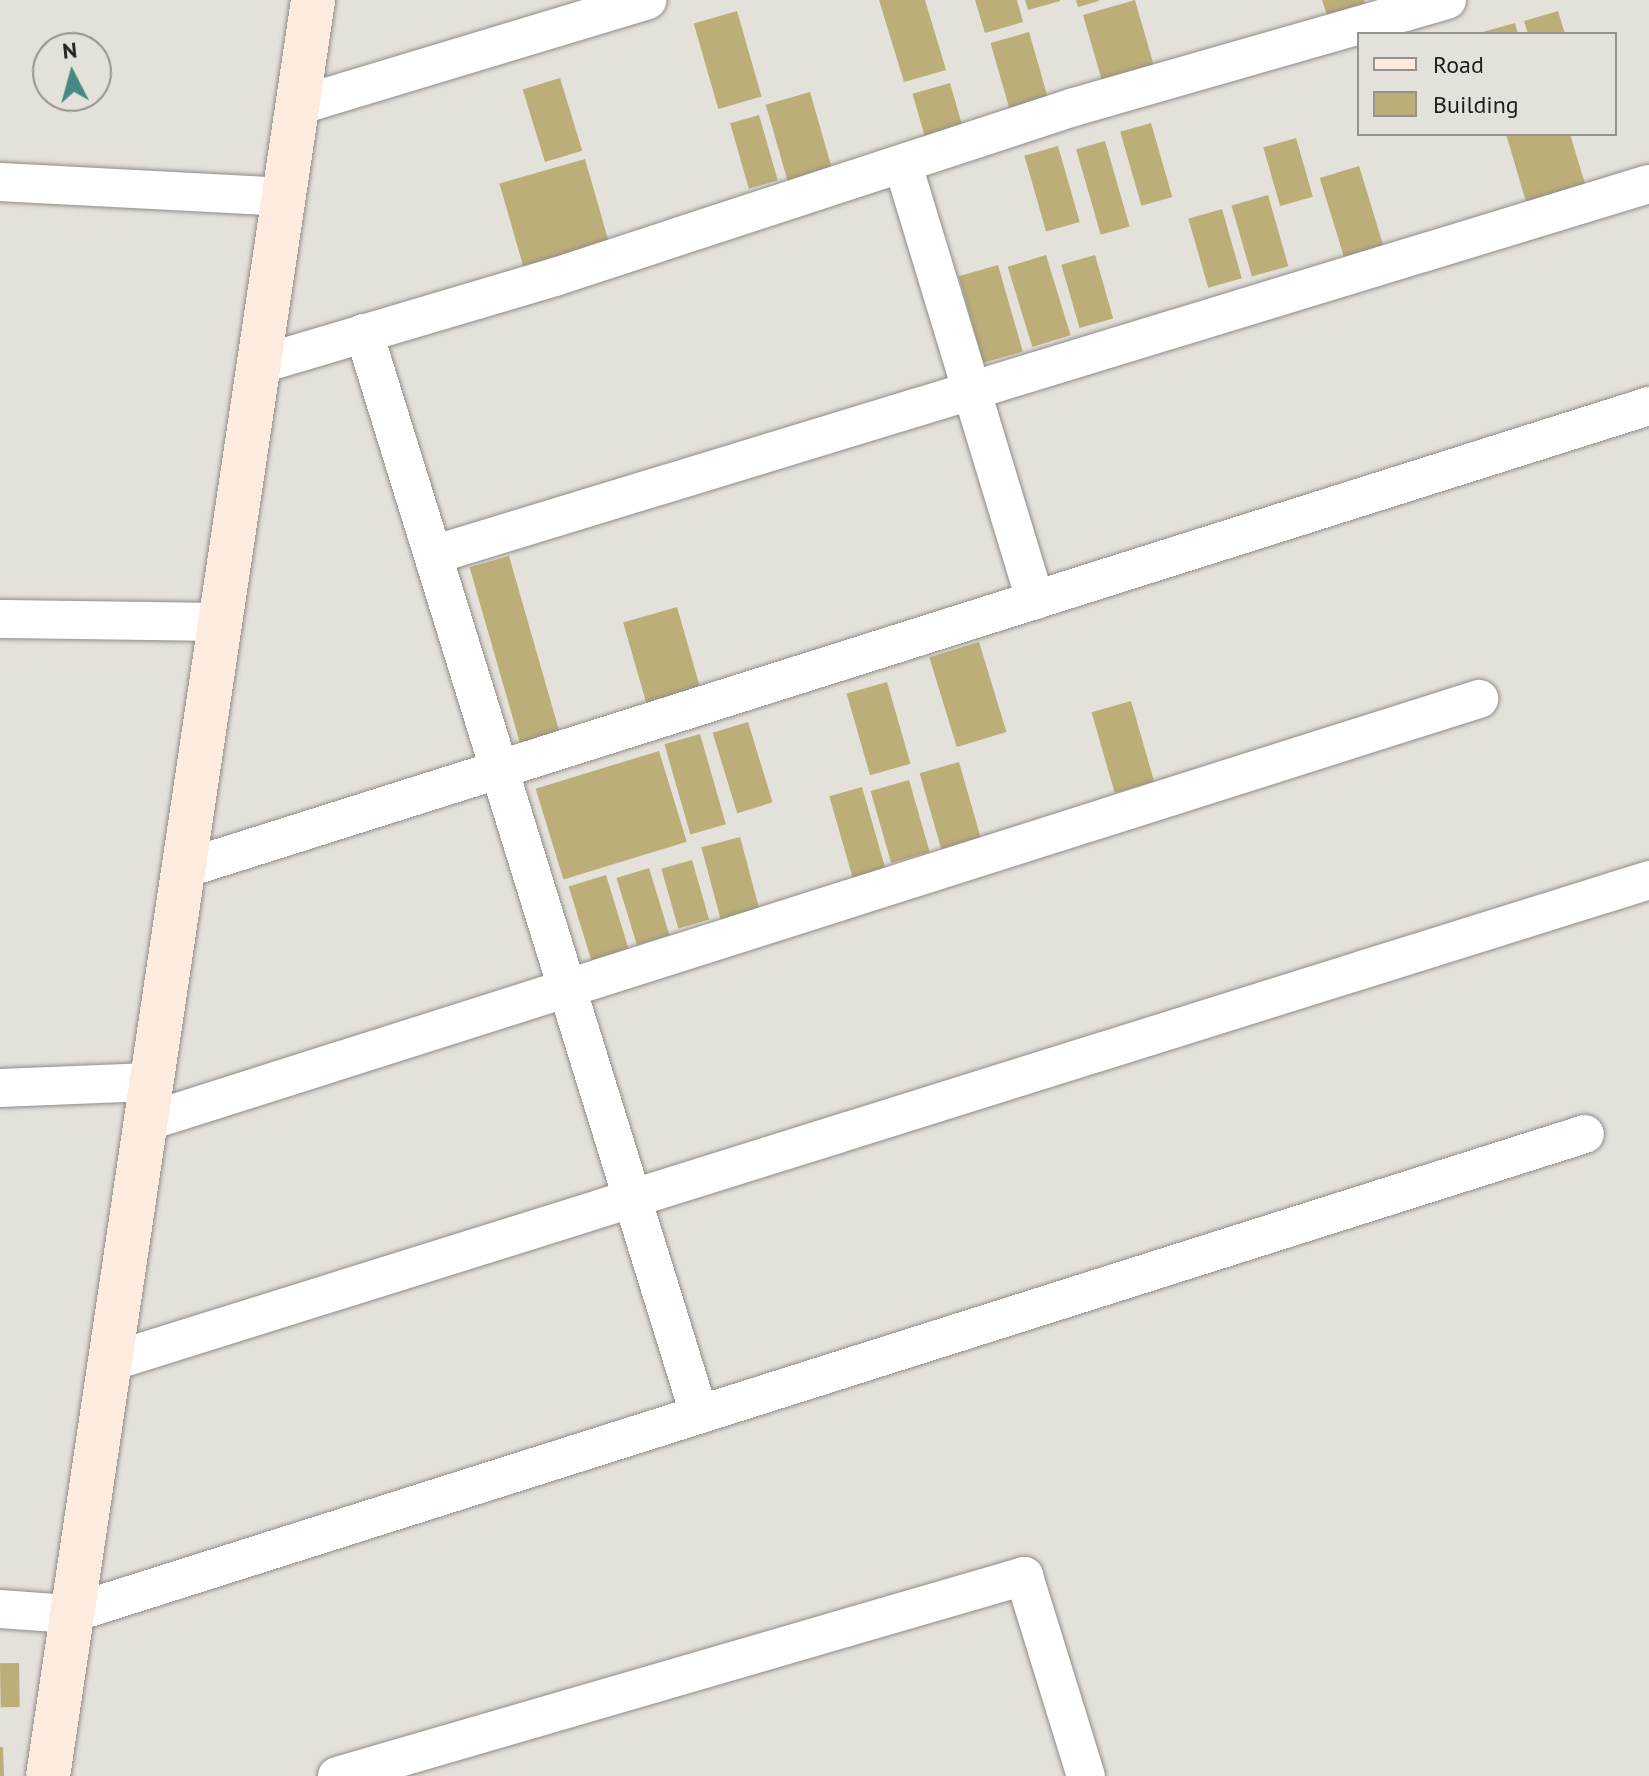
<!DOCTYPE html>
<style>
body{margin:0}
#map{position:relative;width:1649px;height:1776px;overflow:hidden;background:#e4e0da;font-family:"PT Sans",sans-serif}
div>[style]{position:absolute}
.building>*{inset:0;background:#bbae79;transform-origin:0 0}
.roads{filter:drop-shadow(0 0 2px #908c87) drop-shadow(0 0 2px #908c87)}
.minor>*{height:38px;margin:-19px;padding:0 19px;transform-origin:19px;border-radius:19px;background:#fff}
.secondary>*{height:44px;margin:-22px;padding:0 22px;transform-origin:22px;border-radius:22px;background:#fdebe0}
span{translate:-50% -50%;white-space:nowrap;text-align:center;line-height:1.15;-webkit-text-stroke:6px #e4e0da;paint-order:stroke}
.legend{position:absolute;left:1357px;top:32px;width:260px;height:104px;box-sizing:border-box;background:#e4e0da;border:2px solid #96938f;margin:0;padding:10px 14px;list-style:none;font-size:24px;color:#21201e}
.legend li{display:flex;align-items:center;gap:16px;height:40px}
.legend b{width:40px;border:2px solid #96938f}
.north{position:absolute;left:32px;top:32px;width:80px;height:80px;box-sizing:border-box;background:#e4e0da;border:2px solid #96938f;border-radius:50%;rotate:354deg;font-size:22px;font-weight:700;line-height:32px;text-align:center;color:#21201e}
.north::after{content:'';display:block;margin:auto;width:28px;height:36px;background:#458a80;clip-path:polygon(50% 0,100% 100%,50% 72%,0 100%)}
</style>
<div id="map">
<div class="building">
<i style="clip-path:polygon(879px 0,925px 0,946px 70px,904px 82px)"></i>
<i style="clip-path:polygon(975px 0,1017px 0,1023px 22px,985px 33px)"></i>
<i style="clip-path:polygon(1025px 0,1060px 0,1060px 1px,1028px 10px)"></i>
<i style="clip-path:polygon(1076px 0,1099px 0,1099px 1px,1078px 7px)"></i>
<i style="left:1135px;top:0;width:76px;height:54px;rotate:74deg"></i>
<i style="clip-path:polygon(1322px 0,1364px 0,1367px 10px,1329px 21px)"></i>
<i style="left:737px;top:11px;width:89px;height:45px;rotate:74deg"></i>
<i style="clip-path:polygon(1558px 11px,1565px 34px,1528px 34px,1524px 21px)"></i>
<i style="clip-path:polygon(1515px 23px,1518px 34px,1479px 34px,1479px 33px)"></i>
<i style="left:1029px;top:32px;width:71px;height:40px;rotate:74deg"></i>
<i style="left:560px;top:78px;width:76px;height:39px;rotate:73deg"></i>
<i style="left:950px;top:83px;width:46px;height:39px;rotate:74deg"></i>
<i style="left:810px;top:92px;width:83px;height:46px;rotate:74deg"></i>
<i style="left:759px;top:115px;width:68px;height:30px;rotate:74deg"></i>
<i style="left:1151px;top:123px;width:77px;height:32px;rotate:74deg"></i>
<i style="clip-path:polygon(1506px 134px,1570px 134px,1588px 194px,1529px 212px)"></i>
<i style="left:1296px;top:138px;width:61px;height:34px;rotate:74deg"></i>
<i style="left:1105px;top:141px;width:89px;height:30px;rotate:74deg"></i>
<i style="left:1058px;top:146px;width:79px;height:35px;rotate:74deg"></i>
<i style="left:585px;top:159px;width:91px;height:89px;rotate:74deg"></i>
<i style="left:1359px;top:166px;width:84px;height:41px;rotate:73deg"></i>
<i style="left:1268px;top:195px;width:74px;height:38px;rotate:74deg"></i>
<i style="left:1222px;top:209px;width:72px;height:35px;rotate:74deg"></i>
<i style="left:1046px;top:255px;width:84px;height:40px;rotate:73deg"></i>
<i style="left:1095px;top:255px;width:66px;height:35px;rotate:74deg"></i>
<i style="left:998px;top:265px;width:90px;height:41px;rotate:74deg"></i>
<i style="left:509px;top:556px;width:185px;height:41px;rotate:74deg"></i>
<i style="left:677px;top:607px;width:93px;height:56px;rotate:74deg"></i>
<i style="left:979px;top:642px;width:94px;height:52px;rotate:73deg"></i>
<i style="left:887px;top:682px;width:85px;height:42px;rotate:74deg"></i>
<i style="left:1131px;top:701px;width:84px;height:41px;rotate:74deg"></i>
<i style="left:748px;top:722px;width:84px;height:37px;rotate:73deg"></i>
<i style="left:700px;top:734px;width:94px;height:37px;rotate:74deg"></i>
<i style="left:659px;top:751px;width:95px;height:129px;rotate:73deg"></i>
<i style="left:959px;top:762px;width:79px;height:41px;rotate:74deg"></i>
<i style="left:909px;top:780px;width:75px;height:40px;rotate:74deg"></i>
<i style="left:862px;top:787px;width:85px;height:34px;rotate:74deg"></i>
<i style="left:740px;top:837px;width:79px;height:40px;rotate:75deg"></i>
<i style="left:692px;top:860px;width:62px;height:32px;rotate:74deg"></i>
<i style="left:649px;top:868px;width:70px;height:34px;rotate:73deg"></i>
<i style="left:606px;top:875px;width:77px;height:39px;rotate:73deg"></i>
<i style="left:19px;top:1663px;width:44px;height:19px;rotate:89deg"></i>
<i style="clip-path:polygon(0 1747px,3px 1747px,4px 1776px,0 1776px)"></i>
</div>
<div class="roads">
<div class="minor">
<i style="left:297px;top:106px;width:366px;rotate:-16.8deg"></i>
<i style="left:903px;top:165px;width:455px;rotate:73.1deg"></i>
<i style="left:0;top:182px;width:283px;rotate:3deg"></i>
<i style="left:364px;top:333px;width:1132px;rotate:72.78deg"></i>
<i style="left:258px;top:365px;width:310px;rotate:-16.5deg"></i>
<i style="left:555px;top:277px;width:546px;rotate:-18.14deg"></i>
<i style="left:1074px;top:107px;width:388px;rotate:-16deg"></i>
<i style="left:433px;top:555px;width:1271px;rotate:-16.97deg"></i>
<i style="left:0;top:619px;width:219px;rotate:0.8deg"></i>
<i style="left:181px;top:870px;width:1540px;rotate:-17.54deg"></i>
<i style="left:0;top:1088px;width:149px;rotate:-2.3deg"></i>
<i style="left:143px;top:1123px;width:1402px;rotate:-17.61deg"></i>
<i style="left:107px;top:1363px;width:1616px;rotate:-17.39deg"></i>
<i style="left:0;top:1609px;width:70px;rotate:4.1deg"></i>
<i style="left:70px;top:1614px;width:1589px;rotate:-17.58deg"></i>
<i style="left:337px;top:1776px;width:716px;rotate:-16.23deg"></i>
<i style="left:1024px;top:1576px;width:209px;rotate:72.8deg"></i>
</div>
<div class="secondary">
<i style="left:48px;top:1776px;width:1796px;rotate:-81.51deg"></i>
</div>
</div>
<ul class="legend">
<li><b style="height:10px;background:#fdebe0"></b>Road</li>
<li><b style="height:22px;background:#bbae79"></b>Building</li>
</ul>
<div class="north">N</div>
</div>
